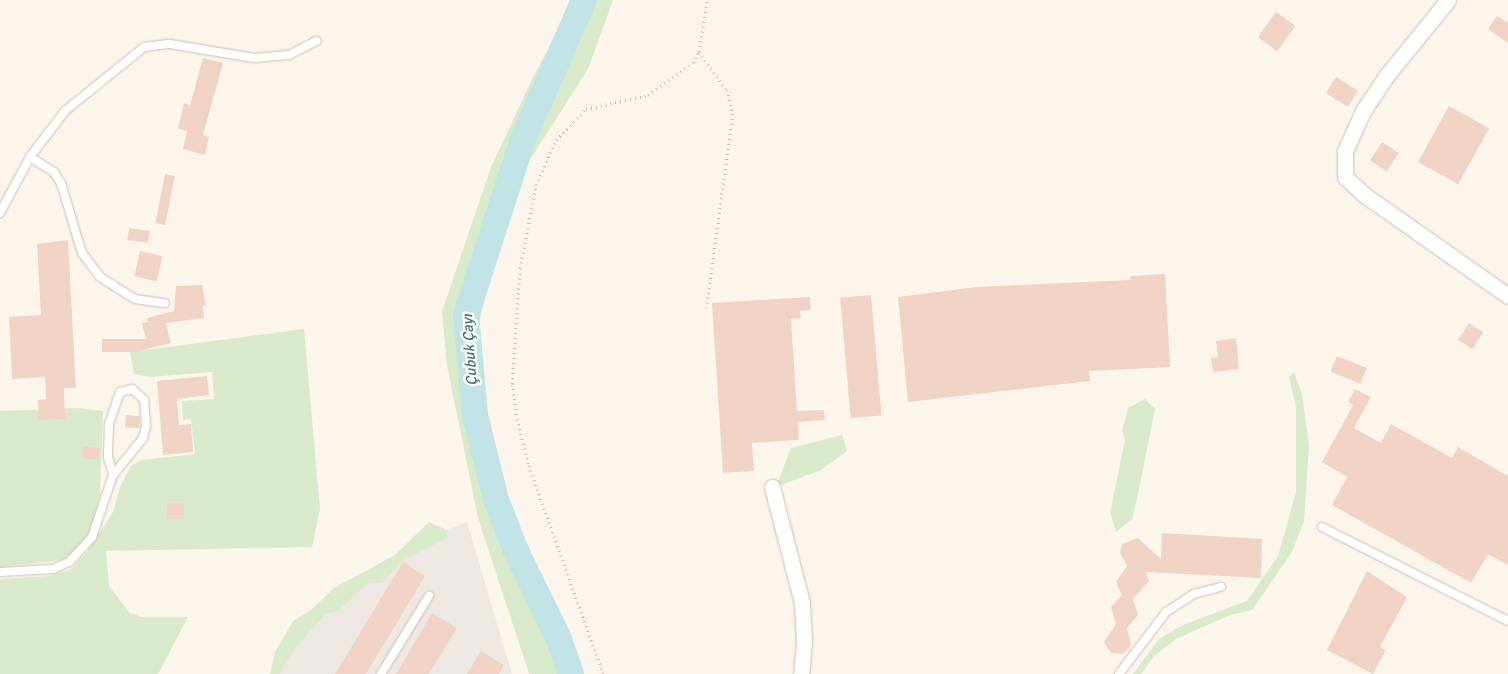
<!DOCTYPE html>
<meta charset="utf-8">
<style>
body{margin:0}
#map{position:relative;width:1508px;height:674px;overflow:hidden;background:#fcf5ec;font-family:Signika,sans-serif}
div>[style]{position:absolute}
.industrial>*{inset:0;background:#eee8e4}
.green>*{inset:0;background:#d9eaca}
.river>*{height:26px;margin:-13px;padding:0 13px;transform-origin:13px;border-radius:13px;background:#c1e3e6}
.building>*{inset:0;background:#f0d3c5;transform-origin:0 0}
.path>*{height:2.5px;margin-top:-1.25px;transform-origin:0;background:repeating-linear-gradient(90deg,#d6b6a7 0 1px,transparent 0 5px)}
.roads{filter:drop-shadow(0 0 1px #cebdb1) drop-shadow(0 0 1px #cebdb1)}
.lane>*{height:8px;margin:-4px;padding:0 4px;transform-origin:4px;border-radius:4px;background:#fff}
.street>*{height:15px;margin:-7.5px;padding:0 7.5px;transform-origin:7.5px;border-radius:7.5px;background:#fff}
span{translate:-50% -50%;white-space:nowrap;text-align:center;line-height:1.15;-webkit-text-stroke:5px #fef9f3;paint-order:stroke}
.water-label{font-size:15px;color:#42767b;font-style:italic}
</style>
<div id="map">
<div class="industrial">
<i style="clip-path:polygon(467px 522px,512px 674px,271px 674px,289px 627px,432px 535px)"></i>
</div>
<div class="green">
<i style="clip-path:polygon(576px 0,613px 0,588px 69px,526px 166px,496px 252px,480px 319px,478px 380px,495px 462px,518px 531px,580px 674px,529px 674px,478px 518px,447px 366px,442px 312px,491px 167px,535px 73px)"></i>
<i style="clip-path:polygon(304px 329px,320px 509px,312px 547px,106px 551px,109px 586px,130px 613px,142px 617px,188px 617px,158px 674px,0 674px,0 579px,49px 576px,70px 570px,86px 553px,113px 512px,121px 484px,131px 466px,142px 460px,195px 454px,191px 419px,183px 420px,182px 401px,214px 399px,212px 372px,149px 377px,134px 374px,130px 352px)"></i>
<i style="clip-path:polygon(1294px 372px,1302px 394px,1309px 445px,1304px 521px,1292px 552px,1252px 610px,1230px 615px,1176px 639px,1154px 656px,1141px 674px,1133px 674px,1160px 638px,1183px 625px,1247px 601px,1278px 556px,1296px 492px,1296px 408px,1289px 377px)"></i>
<i style="clip-path:polygon(1145px 399px,1155px 409px,1136px 504px,1132px 519px,1116px 532px,1110px 513px,1125px 440px,1122px 430px,1128px 408px)"></i>
<i style="clip-path:polygon(78px 408px,103px 411px,100px 495px,93px 528px,75px 550px,62px 560px,0 567px,0 411px)"></i>
<i style="clip-path:polygon(842px 435px,847px 451px,821px 470px,776px 487px,791px 448px)"></i>
<i style="clip-path:polygon(429px 522px,447px 530px,447px 538px,401px 562px,382px 583px,368px 583px,339px 610px,325px 615px,295px 648px,280px 674px,270px 674px,275px 652px,293px 621px,311px 610px,334px 588px,395px 555px)"></i>
</div>
<div class="river">
<i style="left:571px;top:674px;width:39px;rotate:-109deg"></i>
<i style="left:558px;top:637px;width:96px;rotate:-116deg"></i>
<i style="left:516px;top:551px;width:55px;rotate:-111.4deg"></i>
<i style="left:496px;top:500px;width:88px;rotate:-103.9deg"></i>
<i style="left:475px;top:415px;width:100px;rotate:-95.1deg"></i>
<i style="left:466px;top:315px;width:185px;rotate:-72.1deg"></i>
<i style="left:523px;top:139px;width:152px;rotate:-66.3deg"></i>
</div>
<div class="building">
<i style="left:1276px;top:12px;width:24px;height:31px;rotate:36deg"></i>
<i style="clip-path:polygon(1497px 16px,1508px 23px,1508px 43px,1488px 29px)"></i>
<i style="clip-path:polygon(203px 58px,223px 63px,203px 135px,209px 137px,205px 155px,183px 149px,187px 131px,178px 129px,184px 103px,190px 105px)"></i>
<i style="left:1336px;top:77px;width:26px;height:19px;rotate:32deg"></i>
<i style="left:1449px;top:106px;width:46px;height:64px;rotate:29deg"></i>
<i style="left:1382px;top:142px;width:20px;height:22px;rotate:33deg"></i>
<i style="left:165px;top:174px;width:10px;height:50px;rotate:11deg"></i>
<i style="left:129px;top:228px;width:21px;height:12px;rotate:8deg"></i>
<i style="clip-path:polygon(68px 240px,76px 388px,64px 388px,65px 419px,39px 420px,38px 400px,46px 399px,45px 377px,12px 379px,9px 317px,41px 315px,37px 244px)"></i>
<i style="left:140px;top:251px;width:23px;height:26px;rotate:13deg"></i>
<i style="clip-path:polygon(1165px 274px,1170px 367px,1089px 371px,1090px 381px,908px 402px,898px 297px,976px 287px,1130px 280px,1130px 276px)"></i>
<i style="clip-path:polygon(202px 285px,206px 306px,203px 306px,204px 318px,166px 323px,171px 343px,136px 352px,102px 352px,102px 339px,146px 339px,142px 323px,148px 322px,147px 318px,174px 311px,176px 286px)"></i>
<i style="left:871px;top:295px;width:121px;height:31px;rotate:85deg"></i>
<i style="clip-path:polygon(810px 297px,811px 310px,800px 311px,801px 318px,791px 319px,797px 411px,824px 410px,825px 420px,798px 422px,799px 440px,752px 443px,754px 471px,723px 473px,712px 303px)"></i>
<i style="left:1469px;top:323px;width:17px;height:20px;rotate:33deg"></i>
<i style="clip-path:polygon(1236px 338px,1239px 369px,1213px 372px,1211px 358px,1218px 357px,1216px 341px)"></i>
<i style="left:1337px;top:356px;width:32px;height:17px;rotate:22deg"></i>
<i style="clip-path:polygon(207px 376px,209px 395px,177px 399px,179px 425px,191px 424px,193px 452px,163px 455px,157px 381px)"></i>
<i style="clip-path:polygon(1355px 389px,1371px 397px,1354px 428px,1381px 443px,1391px 424px,1452px 458px,1458px 447px,1508px 476px,1508px 565px,1488px 554px,1471px 583px,1332px 505px,1347px 477px,1322px 462px,1353px 405px,1348px 402px)"></i>
<i style="left:126px;top:415px;width:14px;height:12px;rotate:4deg"></i>
<i style="left:83px;top:446px;width:17px;height:12px;rotate:7deg"></i>
<i style="left:167px;top:503px;width:17px;height:16px"></i>
<i style="clip-path:polygon(1162px 533px,1262px 539px,1261px 578px,1146px 572px,1149px 581px,1133px 599px,1138px 615px,1127px 628px,1131px 645px,1123px 654px,1111px 653px,1104px 642px,1116px 624px,1111px 607px,1122px 595px,1116px 582px,1127px 566px,1120px 553px,1122px 544px,1138px 538px,1161px 559px)"></i>
<i style="clip-path:polygon(403px 562px,425px 576px,366px 674px,335px 674px)"></i>
<i style="clip-path:polygon(1367px 571px,1407px 597px,1380px 647px,1386px 650px,1373px 674px,1327px 650px)"></i>
<i style="clip-path:polygon(432px 613px,457px 628px,429px 674px,396px 674px)"></i>
<i style="clip-path:polygon(481px 651px,504px 665px,499px 674px,467px 674px)"></i>
</div>
<div class="path">
<i style="left:699px;top:52px;width:47px;rotate:53.6deg"></i>
<i style="left:727px;top:90px;width:25px;rotate:76deg"></i>
<i style="left:733px;top:114px;width:195px;rotate:97.7deg"></i>
<i style="left:603px;top:674px;width:223px;rotate:-109.7deg"></i>
<i style="left:528px;top:464px;width:50px;rotate:-103.8deg"></i>
<i style="left:516px;top:415px;width:31px;rotate:-97deg"></i>
<i style="left:512px;top:384px;width:116px;rotate:-86.1deg"></i>
<i style="left:520px;top:268px;width:85px;rotate:-79.1deg"></i>
<i style="left:536px;top:185px;width:49px;rotate:-66deg"></i>
<i style="left:556px;top:140px;width:43px;rotate:-45.9deg"></i>
<i style="left:586px;top:109px;width:64px;rotate:-12.7deg"></i>
<i style="left:648px;top:95px;width:55px;rotate:-35.4deg"></i>
<i style="left:693px;top:63px;width:13px;rotate:-61deg"></i>
<i style="left:699px;top:52px;width:53px;rotate:-81.3deg"></i>
</div>
<div class="roads">
<div class="lane">
<i style="left:30px;top:157px;width:28px;rotate:32deg"></i>
<i style="left:54px;top:172px;width:13px;rotate:58deg"></i>
<i style="left:61px;top:183px;width:73px;rotate:73.3deg"></i>
<i style="left:82px;top:253px;width:30px;rotate:53deg"></i>
<i style="left:100px;top:277px;width:41px;rotate:32.2deg"></i>
<i style="left:135px;top:299px;width:30px;rotate:8deg"></i>
<i style="left:0;top:213px;width:64px;rotate:-61.8deg"></i>
<i style="left:30px;top:157px;width:58px;rotate:-52.7deg"></i>
<i style="left:65px;top:111px;width:102px;rotate:-39deg"></i>
<i style="left:144px;top:47px;width:26px;rotate:-7deg"></i>
<i style="left:170px;top:44px;width:85px;rotate:9.5deg"></i>
<i style="left:254px;top:58px;width:35px;rotate:-5deg"></i>
<i style="left:289px;top:55px;width:31px;rotate:-27deg"></i>
<i style="left:1322px;top:527px;width:208px;rotate:26.8deg"></i>
<i style="left:0;top:572px;width:53px;rotate:-3.2deg"></i>
<i style="left:53px;top:569px;width:17px;rotate:-24deg"></i>
<i style="left:69px;top:562px;width:34px;rotate:-47deg"></i>
<i style="left:92px;top:537px;width:65px;rotate:-71.3deg"></i>
<i style="left:113px;top:475px;width:48px;rotate:-51deg"></i>
<i style="left:143px;top:438px;width:12px;rotate:-76deg"></i>
<i style="left:146px;top:426px;width:26px;rotate:-94deg"></i>
<i style="left:144px;top:400px;width:16px;rotate:-137deg"></i>
<i style="left:132px;top:389px;width:12px;rotate:166deg"></i>
<i style="left:120px;top:392px;width:34px;rotate:109deg"></i>
<i style="left:109px;top:424px;width:33px;rotate:92deg"></i>
<i style="left:108px;top:457px;width:19px;rotate:74deg"></i>
<i style="left:381px;top:674px;width:92px;rotate:-58.4deg"></i>
<i style="left:1119px;top:674px;width:78px;rotate:-52.8deg"></i>
<i style="left:1166px;top:612px;width:33px;rotate:-33deg"></i>
<i style="left:1194px;top:594px;width:28px;rotate:-15deg"></i>
</div>
<div class="street">
<i style="left:1448px;top:0;width:97px;rotate:129.1deg"></i>
<i style="left:1387px;top:75px;width:43px;rotate:123.7deg"></i>
<i style="left:1363px;top:111px;width:44px;rotate:114.2deg"></i>
<i style="left:1345px;top:151px;width:26px;rotate:90deg"></i>
<i style="left:1345px;top:177px;width:25px;rotate:43deg"></i>
<i style="left:1363px;top:194px;width:177px;rotate:35.1deg"></i>
<i style="left:772px;top:487px;width:120px;rotate:75.5deg"></i>
<i style="left:802px;top:603px;width:39px;rotate:87deg"></i>
<i style="left:804px;top:642px;width:32px;rotate:95deg"></i>
</div>
</div>
<div class="water-label">
<span style="left:470px;top:350px;rotate:-94deg">Çubuk Çayı</span>
</div>
</div>
